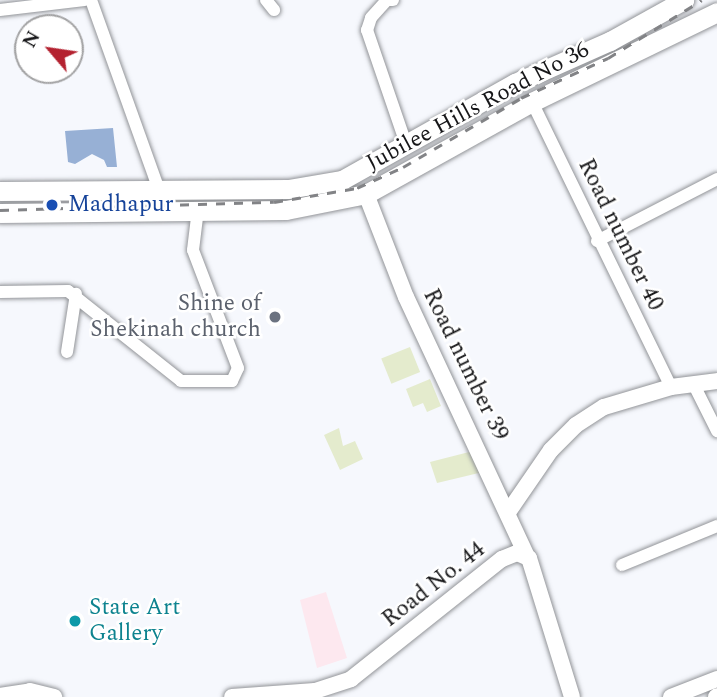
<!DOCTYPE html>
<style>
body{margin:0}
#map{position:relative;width:717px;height:697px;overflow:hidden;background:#f6f8fd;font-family:Spectral,serif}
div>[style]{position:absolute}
.education>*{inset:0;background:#fde8ef}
.green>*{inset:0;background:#e4ebcd;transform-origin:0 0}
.water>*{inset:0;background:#97b0d5}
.roads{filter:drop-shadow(0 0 2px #929498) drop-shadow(0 0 2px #929498)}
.street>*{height:12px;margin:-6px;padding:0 6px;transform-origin:6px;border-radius:6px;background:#fff}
.secondary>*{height:16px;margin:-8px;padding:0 8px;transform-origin:8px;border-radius:8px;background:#fff}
.primary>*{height:19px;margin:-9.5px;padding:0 9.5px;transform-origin:9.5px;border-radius:9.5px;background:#fff}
.rail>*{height:2.5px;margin-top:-1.25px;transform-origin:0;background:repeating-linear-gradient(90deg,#828386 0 9px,transparent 0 18px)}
.dots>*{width:19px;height:19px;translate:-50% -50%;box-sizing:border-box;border:4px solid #fff;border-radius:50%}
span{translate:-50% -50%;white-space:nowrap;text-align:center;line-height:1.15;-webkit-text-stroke:5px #fff;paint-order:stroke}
.street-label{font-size:23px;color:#171719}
.transit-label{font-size:23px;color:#164399}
.left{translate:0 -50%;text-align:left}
.worship-label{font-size:23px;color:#5b616d}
.right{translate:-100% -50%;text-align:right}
.culture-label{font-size:23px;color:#0d838f}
.north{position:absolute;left:14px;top:14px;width:70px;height:70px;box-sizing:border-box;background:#fff;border:2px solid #a2a2a3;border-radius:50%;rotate:299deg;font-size:19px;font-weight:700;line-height:28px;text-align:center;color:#171719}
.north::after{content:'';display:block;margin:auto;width:24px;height:32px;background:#b42230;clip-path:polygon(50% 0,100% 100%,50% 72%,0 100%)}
</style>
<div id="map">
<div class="education">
<i style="clip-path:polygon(326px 592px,347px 658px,317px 668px,300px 600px)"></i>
</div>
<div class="green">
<i style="left:410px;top:347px;width:27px;height:31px;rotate:68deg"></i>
<i style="clip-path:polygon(430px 379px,441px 406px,427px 412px,423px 403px,413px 407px,406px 389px)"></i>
<i style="clip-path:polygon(339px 428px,343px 446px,355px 441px,363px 459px,340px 470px,324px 435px)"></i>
<i style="clip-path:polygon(473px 451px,483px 472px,437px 483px,430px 462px)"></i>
</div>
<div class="water">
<i style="clip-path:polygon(113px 128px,117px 167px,107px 167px,104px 160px,92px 154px,75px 164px,68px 162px,65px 131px)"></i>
</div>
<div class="roads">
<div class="street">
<i style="left:91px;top:0;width:202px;rotate:70.3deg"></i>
<i style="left:266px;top:0;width:13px;rotate:51deg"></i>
<i style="left:393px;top:0;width:6px;rotate:180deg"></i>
<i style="left:387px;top:0;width:24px;rotate:132deg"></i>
<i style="left:371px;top:18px;width:13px;rotate:108deg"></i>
<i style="left:367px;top:30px;width:124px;rotate:71.1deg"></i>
<i style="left:0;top:10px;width:85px;rotate:-6.8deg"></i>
<i style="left:532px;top:102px;width:317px;rotate:64deg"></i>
<i style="left:597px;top:241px;width:135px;rotate:-27.3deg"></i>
<i style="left:0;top:292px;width:68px;rotate:-0.8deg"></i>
<i style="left:68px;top:291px;width:144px;rotate:38.5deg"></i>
<i style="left:181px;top:381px;width:51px"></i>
<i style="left:232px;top:381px;width:14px;rotate:-65deg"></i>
<i style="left:238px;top:368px;width:126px;rotate:-110.9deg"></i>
<i style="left:193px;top:250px;width:38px;rotate:-83deg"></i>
<i style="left:67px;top:352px;width:59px;rotate:-81.2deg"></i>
<i style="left:693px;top:383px;width:54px;rotate:63.4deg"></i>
<i style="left:622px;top:565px;width:103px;rotate:-22.3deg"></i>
</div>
<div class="secondary">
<i style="left:366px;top:194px;width:110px;rotate:68.8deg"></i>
<i style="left:406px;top:297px;width:284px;rotate:65deg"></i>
<i style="left:509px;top:511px;width:74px;rotate:-55.5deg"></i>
<i style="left:551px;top:450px;width:35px;rotate:-45deg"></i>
<i style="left:576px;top:425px;width:33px;rotate:-33deg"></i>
<i style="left:604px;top:407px;width:70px;rotate:-16.6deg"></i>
<i style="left:671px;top:387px;width:46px;rotate:-7.4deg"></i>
<i style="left:0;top:696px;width:30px;rotate:-9deg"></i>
<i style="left:30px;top:691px;width:25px;rotate:14deg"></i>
<i style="left:232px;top:697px;width:83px;rotate:-4.1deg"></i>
<i style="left:315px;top:691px;width:38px;rotate:-18deg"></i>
<i style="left:351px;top:679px;width:193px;rotate:-38.5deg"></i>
<i style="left:502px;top:559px;width:16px;rotate:-22deg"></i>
<i style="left:517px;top:553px;width:13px;rotate:23deg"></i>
<i style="left:529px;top:558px;width:145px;rotate:72.8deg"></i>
<i style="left:671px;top:697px;width:49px;rotate:-21.4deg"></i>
<i style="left:716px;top:697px;width:1px;rotate:-45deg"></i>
</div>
<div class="primary">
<i style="left:0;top:191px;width:288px;rotate:-0.4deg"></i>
<i style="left:288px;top:189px;width:55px;rotate:-9.5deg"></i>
<i style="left:342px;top:180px;width:198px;rotate:-29.3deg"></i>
<i style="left:515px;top:83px;width:104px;rotate:-23.9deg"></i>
<i style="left:610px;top:41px;width:85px;rotate:-29deg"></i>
<i style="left:0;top:213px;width:286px;rotate:-0.6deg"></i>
<i style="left:286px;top:210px;width:82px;rotate:-11.3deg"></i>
<i style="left:366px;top:194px;width:190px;rotate:-29deg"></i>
<i style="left:532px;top:102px;width:206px;rotate:-25.9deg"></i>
</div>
</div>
<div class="rail">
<i style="left:0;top:210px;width:274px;rotate:-1.7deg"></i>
<i style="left:274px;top:202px;width:84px;rotate:-9.6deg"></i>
<i style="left:357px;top:188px;width:51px;rotate:-24.5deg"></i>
<i style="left:403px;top:167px;width:137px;rotate:-30.3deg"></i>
<i style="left:521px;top:98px;width:96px;rotate:-24.7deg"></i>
<i style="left:608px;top:58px;width:110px;rotate:-31.7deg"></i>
</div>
<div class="dots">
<i style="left:52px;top:205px;background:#1a4fb4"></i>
<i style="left:275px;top:317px;background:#6b7280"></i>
<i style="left:75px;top:621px;background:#0f9aa8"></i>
</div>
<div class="street-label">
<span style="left:478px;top:107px;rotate:-28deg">Jubilee Hills Road No 36</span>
<span style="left:620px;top:235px;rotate:64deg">Road number 40</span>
<span style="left:465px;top:365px;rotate:64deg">Road number 39</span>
<span style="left:434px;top:585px;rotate:-38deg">Road No. 44</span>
</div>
<div class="transit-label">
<span class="left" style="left:68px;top:205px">Madhapur</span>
</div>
<div class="worship-label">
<span class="right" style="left:261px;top:317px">Shine of<br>Shekinah church</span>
</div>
<div class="culture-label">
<span class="left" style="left:89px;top:621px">State Art<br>Gallery</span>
</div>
<div class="north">N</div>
</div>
